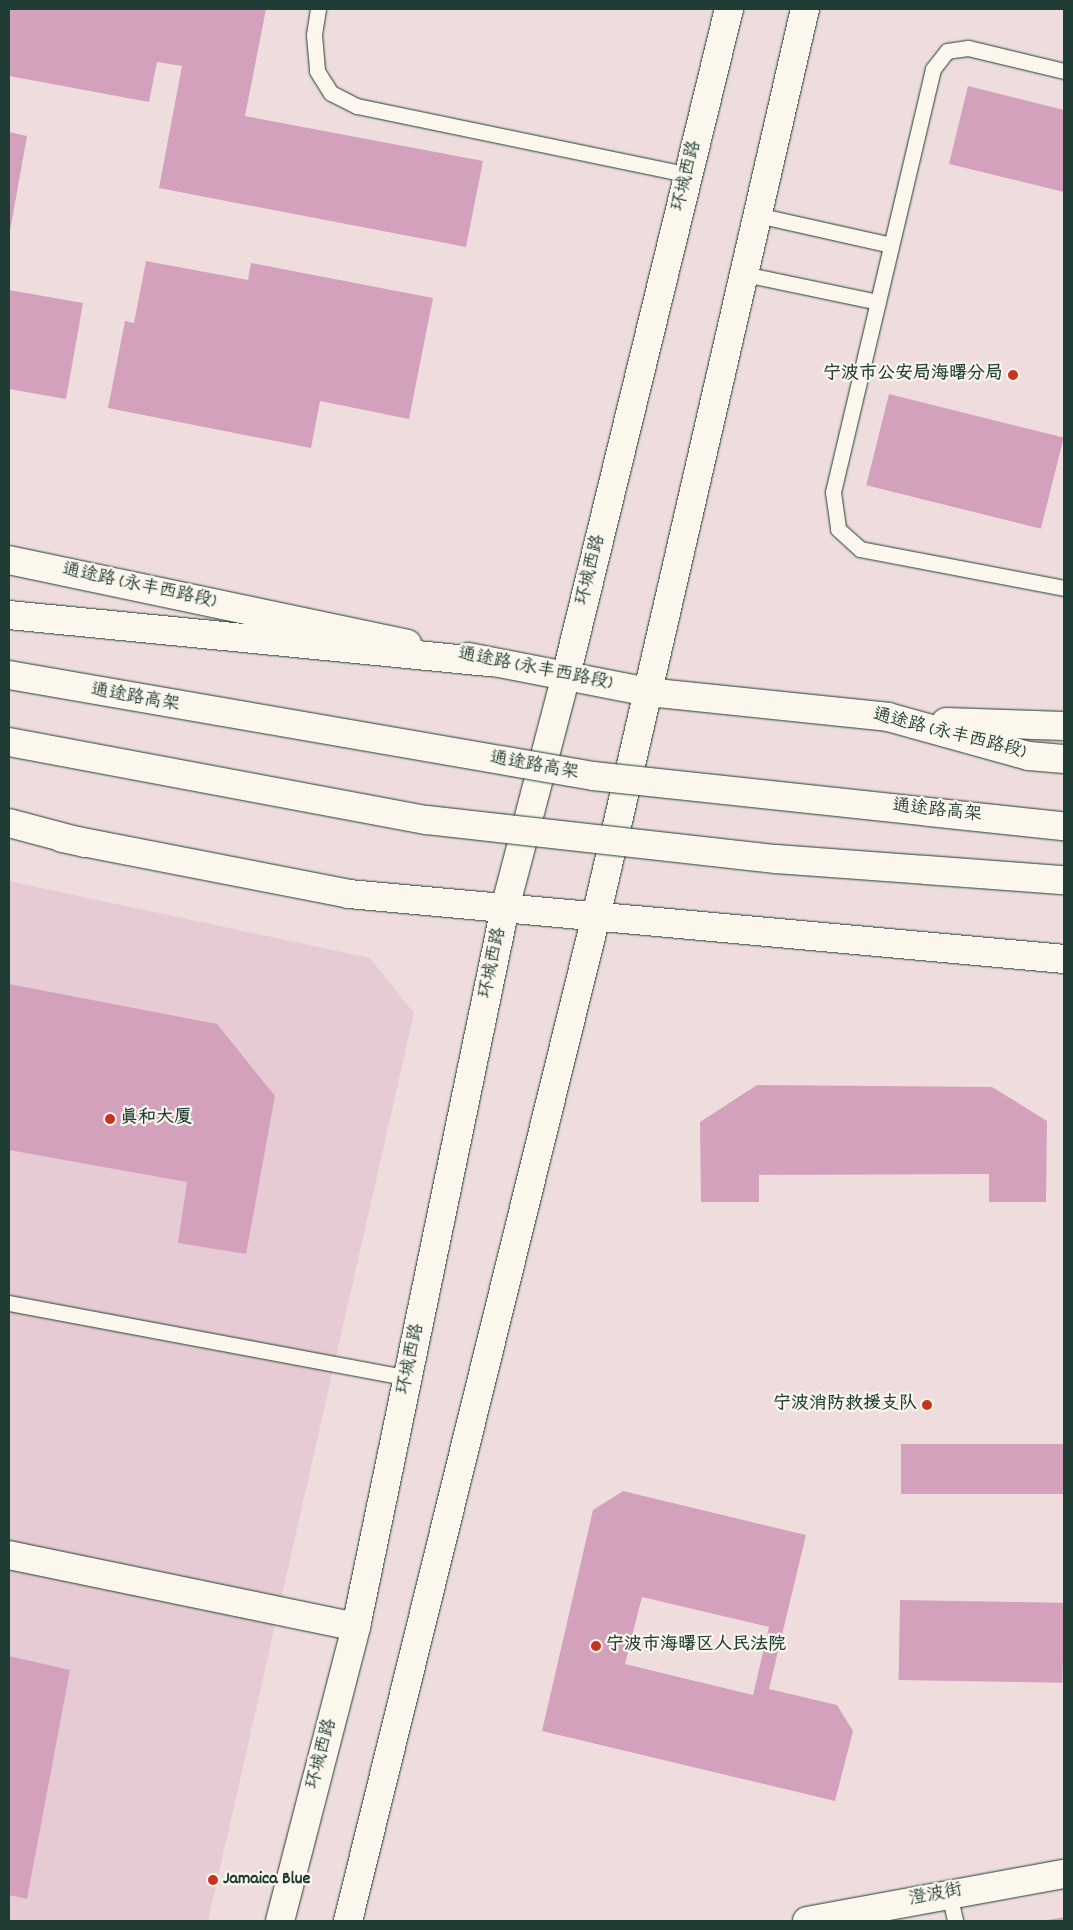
<!DOCTYPE html>
<meta charset="utf-8">
<style>
body{margin:0}
#map{position:relative;width:1073px;height:1930px;overflow:hidden;background:#efddde;font-family:Dekko,"LXGW WenKai TC",sans-serif}
div>[style]{position:absolute}
.built>*{inset:0;background:#e7cbd4}
.building>*{inset:0;background:#d4a1bc;transform-origin:0 0}
.roads{filter:drop-shadow(0 0 1px #1f3d34) drop-shadow(0 0 1px #1f3d34)}
.service>*{height:15px;margin:-7.5px;padding:0 7.5px;transform-origin:7.5px;border-radius:7.5px;background:#fbf7ec}
.minor>*{height:28px;margin:-14px;padding:0 14px;transform-origin:14px;border-radius:14px;background:#fbf7ec}
.primary>*{height:28px;margin:-14px;padding:0 14px;transform-origin:14px;border-radius:14px;background:#fbf7ec}
.trunk>*{height:28px;margin:-14px;padding:0 14px;transform-origin:14px;border-radius:14px;background:#fbf7ec}
.bridges{filter:drop-shadow(0 0 1px #1f3d34) drop-shadow(0 0 1px #1f3d34)}
.trunk-bridge>*{height:28px;margin:-14px;padding:0 14px;transform-origin:14px;border-radius:14px;background:#fbf7ec}
.dots>*{width:14px;height:14px;translate:-50% -50%;box-sizing:border-box;border:2px solid #fbf7ec;border-radius:50%}
span{translate:-50% -50%;white-space:nowrap;text-align:center;line-height:1.15;-webkit-text-stroke:4.5px #fbf7ec;paint-order:stroke}
.street-label{font-size:18px;color:#1f3d34}
.poi-label{font-size:18px;color:#1f3d34;font-weight:700}
.right{translate:-100% -50%;text-align:right}
.left{translate:0 -50%;text-align:left}
.frame{position:absolute;inset:0;border:10px solid #1f3d34;pointer-events:none}
</style>
<div id="map">
<div class="built">
<i style="clip-path:polygon(9px 881px,370px 958px,414px 1013px,208px 1921px,9px 1921px)"></i>
</div>
<div class="building">
<i style="clip-path:polygon(9px 9px,266px 9px,245px 116px,483px 161px,466px 247px,159px 188px,182px 66px,157px 62px,149px 102px,9px 76px)"></i>
<i style="clip-path:polygon(968px 86px,1064px 110px,1064px 192px,949px 164px)"></i>
<i style="clip-path:polygon(9px 132px,27px 136px,10px 231px,9px 230px)"></i>
<i style="clip-path:polygon(146px 261px,248px 280px,251px 263px,433px 298px,409px 419px,320px 401px,311px 448px,108px 408px,125px 321px,134px 323px)"></i>
<i style="clip-path:polygon(9px 290px,83px 303px,66px 399px,9px 389px)"></i>
<i style="left:889px;top:394px;width:180px;height:94px;rotate:14deg"></i>
<i style="clip-path:polygon(9px 984px,217px 1024px,275px 1096px,246px 1254px,178px 1243px,187px 1182px,9px 1150px)"></i>
<i style="clip-path:polygon(757px 1085px,992px 1087px,1047px 1121px,1046px 1202px,989px 1202px,989px 1174px,759px 1175px,759px 1202px,701px 1202px,700px 1122px)"></i>
<i style="left:901px;top:1444px;width:163px;height:50px"></i>
<i style="clip-path:polygon(evenodd,623px 1491px,806px 1535px,769px 1689px,837px 1705px,853px 1731px,835px 1801px,542px 1731px,593px 1510px,623px 1491px,642px 1597px,769px 1627px,753px 1695px,625px 1664px,642px 1597px)"></i>
<i style="left:900px;top:1600px;width:164px;height:80px;rotate:1deg"></i>
<i style="clip-path:polygon(9px 1656px,70px 1670px,27px 1899px,9px 1895px)"></i>
<i style="clip-path:polygon(1064px 1917px,1064px 1921px,1048px 1921px,1048px 1920px)"></i>
</div>
<div class="roads">
<div class="service">
<i style="left:318px;top:9px;width:26px;rotate:99deg"></i>
<i style="left:314px;top:35px;width:36px;rotate:85deg"></i>
<i style="left:317px;top:71px;width:26px;rotate:58deg"></i>
<i style="left:331px;top:93px;width:29px;rotate:27deg"></i>
<i style="left:357px;top:106px;width:339px;rotate:11.7deg"></i>
<i style="left:1064px;top:71px;width:99px;rotate:-166.5deg"></i>
<i style="left:968px;top:48px;width:21px;rotate:172deg"></i>
<i style="left:947px;top:51px;width:23px;rotate:128deg"></i>
<i style="left:933px;top:69px;width:435px;rotate:103.3deg"></i>
<i style="left:833px;top:492px;width:37px;rotate:82deg"></i>
<i style="left:838px;top:529px;width:30px;rotate:42deg"></i>
<i style="left:860px;top:549px;width:208px;rotate:10.8deg"></i>
<i style="left:757px;top:215px;width:137px;rotate:12.6deg"></i>
<i style="left:744px;top:274px;width:137px;rotate:11.8deg"></i>
<i style="left:9px;top:1303px;width:406px;rotate:10.6deg"></i>
<i style="left:949px;top:1894px;width:28px;rotate:77deg"></i>
</div>
<div class="minor">
<i style="left:9px;top:1555px;width:354px;rotate:11.7deg"></i>
<i style="left:807px;top:1921px;width:261px;rotate:-10.4deg"></i>
</div>
<div class="primary">
<i style="left:9px;top:560px;width:407px;rotate:11.9deg"></i>
<i style="left:468px;top:657px;width:183px;rotate:11deg"></i>
<i style="left:648px;top:692px;width:241px;rotate:5.9deg"></i>
<i style="left:888px;top:717px;width:146px;rotate:15.5deg"></i>
<i style="left:1029px;top:756px;width:35px;rotate:5deg"></i>
<i style="left:946px;top:722px;width:118px;rotate:1.9deg"></i>
<i style="left:62px;top:838px;width:292px;rotate:11deg"></i>
<i style="left:349px;top:894px;width:718px;rotate:5.19deg"></i>
<i style="left:280px;top:1921px;width:304px;rotate:-75.5deg"></i>
<i style="left:356px;top:1627px;width:734px;rotate:-78.29deg"></i>
<i style="left:505px;top:908px;width:240px;rotate:-75.3deg"></i>
<i style="left:566px;top:676px;width:687px;rotate:-76.27deg"></i>
<i style="left:348px;top:1921px;width:1034px;rotate:-76.13deg"></i>
<i style="left:596px;top:917px;width:932px;rotate:-77.04deg"></i>
</div>
<div class="trunk">
<i style="left:9px;top:615px;width:485px;rotate:5.6deg"></i>
<i style="left:9px;top:823px;width:78px;rotate:14.9deg"></i>
</div>
</div>
<div class="bridges">
<div class="trunk-bridge">
<i style="left:9px;top:675px;width:593px;rotate:9.81deg"></i>
<i style="left:593px;top:776px;width:474px;rotate:6.1deg"></i>
<i style="left:9px;top:742px;width:425px;rotate:10.6deg"></i>
<i style="left:427px;top:820px;width:351px;rotate:6.4deg"></i>
<i style="left:776px;top:859px;width:289px;rotate:4.2deg"></i>
</div>
</div>
<div class="dots">
<i style="left:1013px;top:375px;background:#c8321e"></i>
<i style="left:110px;top:1119px;background:#c8321e"></i>
<i style="left:927px;top:1405px;background:#c8321e"></i>
<i style="left:596px;top:1646px;background:#c8321e"></i>
<i style="left:213px;top:1880px;background:#c8321e"></i>
</div>
<div class="street-label">
<span style="left:688px;top:176px;rotate:-76deg">环城西路</span>
<span style="left:592px;top:570px;rotate:-76deg">环城西路</span>
<span style="left:139px;top:587px;rotate:12deg">通途路 (永丰西路段)</span>
<span style="left:535px;top:670px;rotate:11deg">通途路 (永丰西路段)</span>
<span style="left:135px;top:699px;rotate:10deg">通途路高架</span>
<span style="left:949px;top:735px;rotate:14deg">通途路 (永丰西路段)</span>
<span style="left:534px;top:767px;rotate:10deg">通途路高架</span>
<span style="left:937px;top:812px;rotate:6deg">通途路高架</span>
<span style="left:494px;top:963px;rotate:-78deg">环城西路</span>
<span style="left:412px;top:1359px;rotate:-78deg">环城西路</span>
<span style="left:323px;top:1754px;rotate:-75deg">环城西路</span>
<span style="left:936px;top:1896px;rotate:-11deg">澄波街</span>
</div>
<div class="poi-label">
<span class="right" style="left:1003px;top:375px">宁波市公安局海曙分局</span>
<span class="left" style="left:120px;top:1119px">真和大厦</span>
<span class="right" style="left:917px;top:1405px">宁波消防救援支队</span>
<span class="left" style="left:606px;top:1646px">宁波市海曙区人民法院</span>
<span class="left" style="left:223px;top:1880px">Jamaica Blue</span>
</div>
<div class="frame"></div>
</div>
